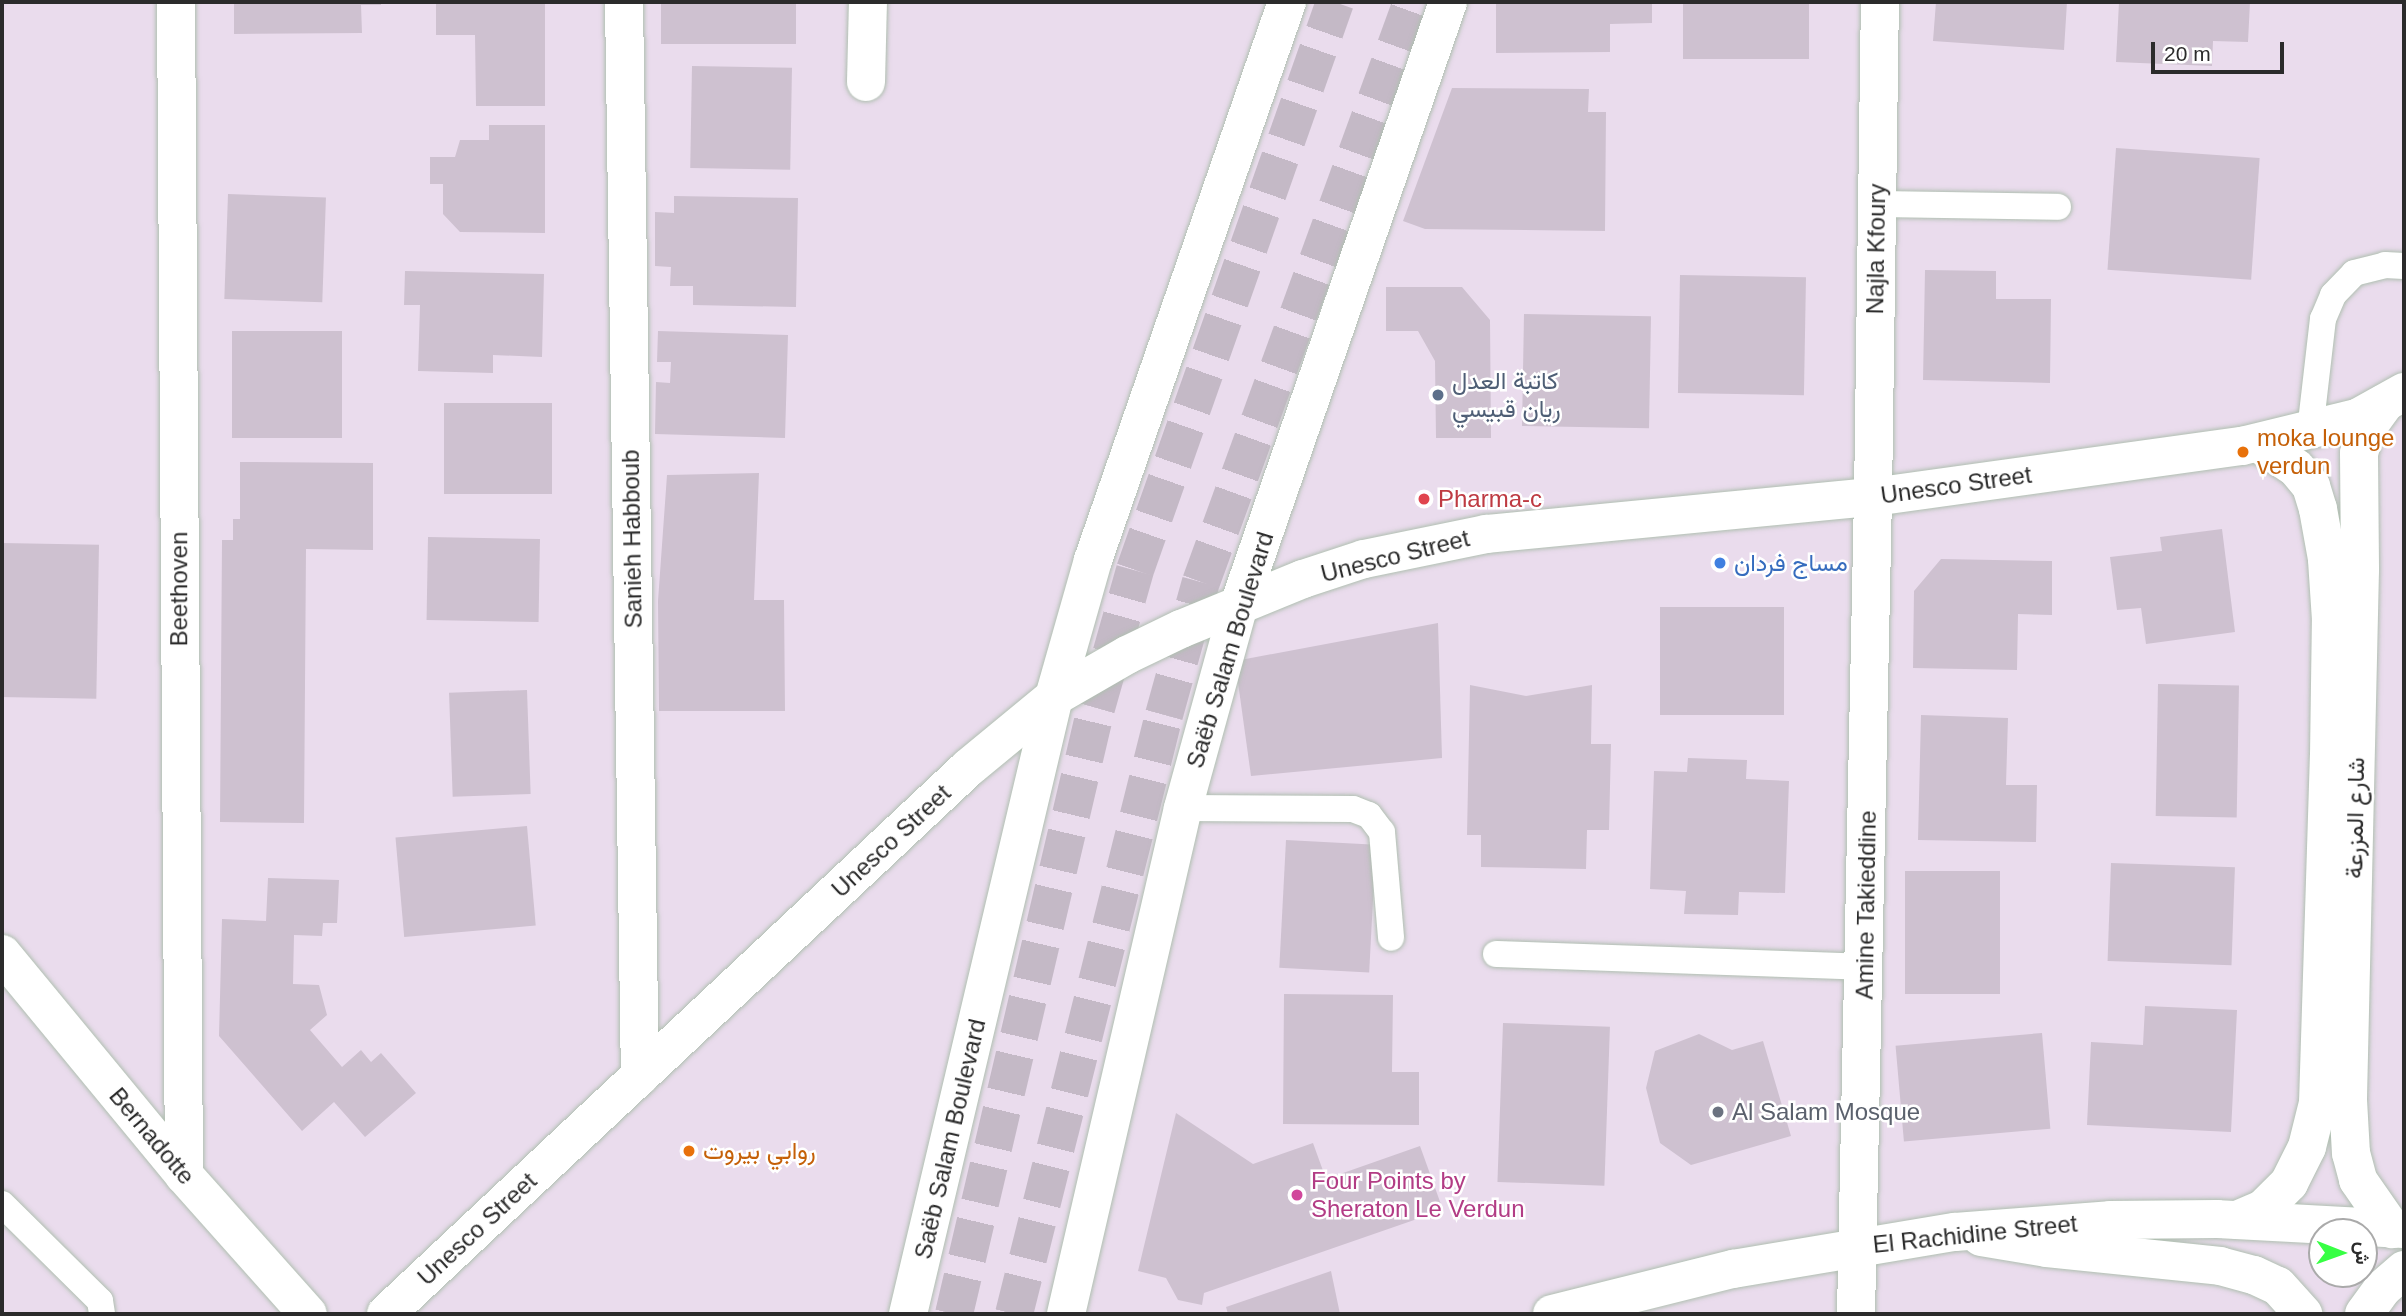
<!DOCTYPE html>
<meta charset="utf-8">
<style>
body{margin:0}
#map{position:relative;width:2406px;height:1316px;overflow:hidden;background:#eadced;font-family:Arial,Vazirmatn,sans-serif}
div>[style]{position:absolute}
.building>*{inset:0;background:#cec1d0;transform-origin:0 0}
.trunk-tunnel>*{height:38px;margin-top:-19px;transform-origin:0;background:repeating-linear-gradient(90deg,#c4b9c6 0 38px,transparent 0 57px)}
.roads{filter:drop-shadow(0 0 2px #b0bfb1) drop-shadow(0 0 2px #b0bfb1)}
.service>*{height:26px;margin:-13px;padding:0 13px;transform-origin:13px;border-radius:13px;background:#fff}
.pedestrian>*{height:38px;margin:-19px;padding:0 19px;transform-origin:19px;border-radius:19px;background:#fff}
.minor>*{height:38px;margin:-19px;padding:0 19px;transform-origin:19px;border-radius:19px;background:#fff}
.tertiary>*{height:38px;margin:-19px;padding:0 19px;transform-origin:19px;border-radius:19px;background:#fff}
.secondary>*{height:38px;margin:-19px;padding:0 19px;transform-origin:19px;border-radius:19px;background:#fff}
.dots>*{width:19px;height:19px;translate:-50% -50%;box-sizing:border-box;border:4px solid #fff;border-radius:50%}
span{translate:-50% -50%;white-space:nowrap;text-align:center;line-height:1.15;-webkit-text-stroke:5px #fff;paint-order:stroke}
.street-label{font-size:24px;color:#2b2b2b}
.service-label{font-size:24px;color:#4e5e75}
.left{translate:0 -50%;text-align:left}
.food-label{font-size:24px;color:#c56008}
.health-label{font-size:24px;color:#be3a42}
.shop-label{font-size:24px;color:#366cbe}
.worship-label{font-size:24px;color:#5b616d}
.hotel-label{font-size:24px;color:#b23c85}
.frame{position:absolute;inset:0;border:4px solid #2b2b2b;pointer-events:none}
.north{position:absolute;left:2308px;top:1218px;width:70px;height:70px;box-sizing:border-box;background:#fff;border:2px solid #aaa;border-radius:50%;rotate:91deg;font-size:19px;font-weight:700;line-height:28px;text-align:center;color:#2b2b2b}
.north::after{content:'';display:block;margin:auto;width:24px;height:32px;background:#37ff44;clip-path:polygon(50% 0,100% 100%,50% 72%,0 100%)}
.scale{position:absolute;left:2151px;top:42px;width:133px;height:32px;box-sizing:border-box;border:4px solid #2b2b2b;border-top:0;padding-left:9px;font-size:21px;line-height:24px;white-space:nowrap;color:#2b2b2b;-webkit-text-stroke:5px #fff;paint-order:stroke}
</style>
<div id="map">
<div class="building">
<i style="clip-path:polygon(234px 2px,381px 2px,381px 5px,361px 5px,362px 33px,234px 34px)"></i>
<i style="clip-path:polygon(436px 2px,545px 2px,545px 106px,476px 106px,475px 35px,436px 35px)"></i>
<i style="left:661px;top:2px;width:135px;height:42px"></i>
<i style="clip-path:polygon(1496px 2px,1652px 2px,1652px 23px,1610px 24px,1610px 52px,1496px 53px)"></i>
<i style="left:1683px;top:2px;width:126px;height:57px"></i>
<i style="clip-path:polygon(1936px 2px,2067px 2px,2064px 50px,1933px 41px)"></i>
<i style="clip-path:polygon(2119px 2px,2250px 2px,2248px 42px,2213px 41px,2212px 66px,2116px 62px)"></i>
<i style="left:692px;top:66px;width:100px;height:102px;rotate:1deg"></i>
<i style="clip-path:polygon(1452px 88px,1589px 89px,1588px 112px,1606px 112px,1605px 231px,1425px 229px,1403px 221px)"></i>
<i style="clip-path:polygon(489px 125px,545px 125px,545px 233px,460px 232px,443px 214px,443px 184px,430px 184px,430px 157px,455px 157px,460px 140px,489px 140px)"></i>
<i style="left:2116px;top:148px;width:144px;height:122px;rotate:4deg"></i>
<i style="left:228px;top:194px;width:98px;height:105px;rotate:2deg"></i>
<i style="clip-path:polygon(674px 196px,798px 198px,796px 307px,693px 305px,693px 286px,670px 286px,671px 267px,655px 266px,655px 212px,674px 213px)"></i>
<i style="clip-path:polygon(1925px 270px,1996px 271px,1996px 299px,2051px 299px,2050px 383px,1923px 380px)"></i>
<i style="clip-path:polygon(405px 271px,544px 274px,542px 357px,493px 355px,493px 373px,418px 371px,420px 305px,404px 305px)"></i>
<i style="left:1680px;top:275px;width:126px;height:118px;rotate:1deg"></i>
<i style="clip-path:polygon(1386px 287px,1462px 287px,1490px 320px,1491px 438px,1436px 438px,1435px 361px,1418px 331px,1386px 331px)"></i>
<i style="left:1524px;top:314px;width:127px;height:112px;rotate:1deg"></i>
<i style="left:232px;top:331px;width:110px;height:107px"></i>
<i style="clip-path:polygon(658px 331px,788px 335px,785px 438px,655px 434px,656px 382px,670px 383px,671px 362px,657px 362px)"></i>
<i style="left:552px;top:403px;width:91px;height:108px;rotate:90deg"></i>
<i style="clip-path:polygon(240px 462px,373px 463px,373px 550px,306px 549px,304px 823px,220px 822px,222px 540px,233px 540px,233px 519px,240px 519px)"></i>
<i style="clip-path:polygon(759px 473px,754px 600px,784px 600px,785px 711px,659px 711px,658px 601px,667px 475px)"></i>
<i style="clip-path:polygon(2222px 529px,2235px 632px,2146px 644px,2141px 608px,2117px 610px,2110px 557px,2162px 551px,2160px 537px)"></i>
<i style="left:428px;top:537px;width:112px;height:83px;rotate:1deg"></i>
<i style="left:2px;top:543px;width:97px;height:154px;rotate:1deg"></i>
<i style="clip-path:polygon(1941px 559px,2052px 561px,2052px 615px,2018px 614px,2017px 670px,1913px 668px,1914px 591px)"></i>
<i style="left:1660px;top:607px;width:124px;height:108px"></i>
<i style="clip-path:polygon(1438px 623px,1442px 758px,1251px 776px,1235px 661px)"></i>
<i style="left:2158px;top:684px;width:81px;height:132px;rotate:1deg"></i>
<i style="clip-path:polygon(1470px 685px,1526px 696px,1592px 685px,1591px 744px,1611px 744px,1609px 830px,1587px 830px,1586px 869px,1481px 867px,1481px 835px,1467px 835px)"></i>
<i style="left:527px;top:690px;width:104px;height:78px;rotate:88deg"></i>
<i style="clip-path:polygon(1921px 715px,2008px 718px,2006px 785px,2037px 785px,2036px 842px,1918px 840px)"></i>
<i style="clip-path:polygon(1688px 758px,1747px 760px,1746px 779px,1789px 781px,1785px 893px,1739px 892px,1738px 915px,1684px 914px,1686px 891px,1650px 889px,1654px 771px,1687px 772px)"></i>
<i style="left:527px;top:826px;width:100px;height:132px;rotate:85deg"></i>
<i style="left:1286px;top:840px;width:90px;height:128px;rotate:3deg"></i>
<i style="left:2111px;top:863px;width:124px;height:98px;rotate:2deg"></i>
<i style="left:1905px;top:871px;width:95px;height:123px"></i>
<i style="clip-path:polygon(268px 878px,339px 880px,337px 923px,323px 923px,322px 936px,294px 935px,293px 984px,319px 985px,327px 1015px,310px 1030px,342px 1067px,361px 1050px,371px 1062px,381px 1053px,416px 1093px,365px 1137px,334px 1102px,302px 1131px,219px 1036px,222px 919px,266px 921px)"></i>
<i style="clip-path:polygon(1284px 994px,1393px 995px,1392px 1072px,1419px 1072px,1419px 1125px,1283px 1124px)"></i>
<i style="clip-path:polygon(2145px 1006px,2237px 1010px,2231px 1132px,2087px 1125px,2091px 1042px,2143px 1045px)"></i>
<i style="left:1503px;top:1023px;width:107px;height:159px;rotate:2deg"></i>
<i style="left:2042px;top:1033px;width:96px;height:147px;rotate:85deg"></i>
<i style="clip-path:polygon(1699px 1034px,1732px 1050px,1763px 1041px,1791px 1136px,1691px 1165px,1660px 1143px,1646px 1088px,1655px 1051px)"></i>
<i style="clip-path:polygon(1176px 1113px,1253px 1164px,1313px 1143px,1326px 1179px,1420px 1146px,1443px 1210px,1204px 1293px,1202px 1305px,1178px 1300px,1166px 1278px,1138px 1271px)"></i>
<i style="clip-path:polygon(1331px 1271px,1340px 1314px,1228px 1314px,1226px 1307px)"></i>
</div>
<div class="trunk-tunnel">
<i style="left:954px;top:1314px;width:622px;rotate:-76.81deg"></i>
<i style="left:1096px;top:708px;width:143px;rotate:-74.2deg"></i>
<i style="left:1135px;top:570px;width:602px;rotate:-70.6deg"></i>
<i style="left:1014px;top:1314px;width:617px;rotate:-75.94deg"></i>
<i style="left:1164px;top:715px;width:138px;rotate:-74.5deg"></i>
<i style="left:1201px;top:582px;width:617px;rotate:-70.01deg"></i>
</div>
<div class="roads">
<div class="service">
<i style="left:1877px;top:204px;width:181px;rotate:0.9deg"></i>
<i style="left:2310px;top:431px;width:113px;rotate:-83.4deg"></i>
<i style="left:2323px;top:319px;width:26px;rotate:-67deg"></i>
<i style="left:2333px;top:295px;width:30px;rotate:-46deg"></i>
<i style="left:2354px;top:273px;width:32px;rotate:-14deg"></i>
<i style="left:2385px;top:265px;width:19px;rotate:3deg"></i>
<i style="left:1183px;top:808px;width:170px;rotate:0.3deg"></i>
<i style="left:1353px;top:809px;width:17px;rotate:21deg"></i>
<i style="left:1369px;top:815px;width:21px;rotate:53deg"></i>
<i style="left:1382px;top:832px;width:106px;rotate:85.1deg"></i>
<i style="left:1496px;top:954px;width:368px;rotate:2deg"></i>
<i style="left:2px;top:1204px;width:138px;rotate:44.7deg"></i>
<i style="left:100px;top:1301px;width:13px;rotate:81deg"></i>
</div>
<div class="pedestrian">
<i style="left:866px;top:82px;width:80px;rotate:-88.6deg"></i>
</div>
<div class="minor">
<i style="left:176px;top:2px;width:1173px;rotate:89.61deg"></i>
<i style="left:624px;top:2px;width:1074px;rotate:89.15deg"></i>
<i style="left:2385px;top:403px;width:32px;rotate:126deg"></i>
<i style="left:2366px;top:429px;width:25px;rotate:106deg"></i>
<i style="left:2359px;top:453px;width:117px;rotate:89.5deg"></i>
<i style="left:2360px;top:570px;width:530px;rotate:91.3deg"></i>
<i style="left:2348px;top:1100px;width:53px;rotate:86.8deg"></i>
<i style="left:2351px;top:1153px;width:28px;rotate:75deg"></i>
<i style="left:2358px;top:1180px;width:60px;rotate:55.2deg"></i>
<i style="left:2px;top:954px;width:286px;rotate:50.5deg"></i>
<i style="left:184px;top:1175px;width:186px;rotate:48.3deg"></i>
<i style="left:2237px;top:1220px;width:28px;rotate:-23deg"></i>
<i style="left:2263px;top:1209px;width:37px;rotate:-45deg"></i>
<i style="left:2289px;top:1183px;width:40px;rotate:-63.4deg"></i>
<i style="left:2307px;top:1147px;width:45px;rotate:-76deg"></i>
<i style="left:2318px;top:1103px;width:347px;rotate:-88.2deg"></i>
<i style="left:2329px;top:756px;width:136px;rotate:-89.2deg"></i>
<i style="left:2331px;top:620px;width:61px;rotate:-93.8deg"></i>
<i style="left:2327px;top:559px;width:51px;rotate:-100.2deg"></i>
<i style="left:2318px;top:509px;width:24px;rotate:-107deg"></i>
<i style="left:2311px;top:486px;width:23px;rotate:-130deg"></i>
<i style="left:2296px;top:468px;width:45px;rotate:-146.7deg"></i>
<i style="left:1981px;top:1237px;width:67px;rotate:9.5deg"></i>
<i style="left:2047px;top:1248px;width:174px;rotate:5.9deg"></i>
<i style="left:2220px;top:1266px;width:35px;rotate:15deg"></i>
<i style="left:2254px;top:1275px;width:26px;rotate:25deg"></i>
<i style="left:2278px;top:1286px;width:38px;rotate:48deg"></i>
<i style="left:1856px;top:1314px;width:817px;rotate:-88.81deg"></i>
<i style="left:1873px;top:497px;width:495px;rotate:-89.2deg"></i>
<i style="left:2364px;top:1314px;width:31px;rotate:-54deg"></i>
<i style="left:2382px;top:1289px;width:29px;rotate:-41deg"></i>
</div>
<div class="tertiary">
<i style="left:386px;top:1314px;width:798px;rotate:-43.17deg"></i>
<i style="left:968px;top:768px;width:112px;rotate:-39.5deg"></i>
<i style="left:1054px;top:697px;width:84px;rotate:-29.9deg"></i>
<i style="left:1127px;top:655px;width:60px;rotate:-25.7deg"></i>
<i style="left:1181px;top:629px;width:132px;rotate:-22.3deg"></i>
<i style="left:1303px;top:579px;width:64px;rotate:-18.2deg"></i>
<i style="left:1364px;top:559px;width:125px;rotate:-11.6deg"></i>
<i style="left:1486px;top:534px;width:389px;rotate:-5.5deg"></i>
<i style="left:1873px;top:497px;width:373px;rotate:-7.9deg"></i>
<i style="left:2242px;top:446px;width:118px;rotate:-13.7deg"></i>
<i style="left:2357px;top:418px;width:54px;rotate:-29deg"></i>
<i style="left:1552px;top:1314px;width:187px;rotate:-14deg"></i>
<i style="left:1733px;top:1269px;width:225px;rotate:-9.5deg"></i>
<i style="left:1955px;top:1232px;width:155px;rotate:-4.4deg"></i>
<i style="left:2110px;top:1220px;width:107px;rotate:-0.5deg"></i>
<i style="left:2217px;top:1219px;width:187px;rotate:3.1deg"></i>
</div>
<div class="secondary">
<i style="left:908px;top:1314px;width:634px;rotate:-76.69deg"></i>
<i style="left:1054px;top:697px;width:142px;rotate:-74.1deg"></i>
<i style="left:1093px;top:560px;width:591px;rotate:-70.83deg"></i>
<i style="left:1066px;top:1314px;width:519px;rotate:-76.98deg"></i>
<i style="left:1183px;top:808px;width:211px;rotate:-74.6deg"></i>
<i style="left:1239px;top:605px;width:638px;rotate:-70.88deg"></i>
</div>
</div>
<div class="dots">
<i style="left:1438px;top:395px;background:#5c6f8a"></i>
<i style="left:2243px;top:452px;background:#e8710a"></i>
<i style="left:1424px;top:499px;background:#e0444e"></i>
<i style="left:1720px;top:563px;background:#3f7fe0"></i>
<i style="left:1718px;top:1112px;background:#6b7280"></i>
<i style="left:689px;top:1151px;background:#e8710a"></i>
<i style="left:1297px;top:1195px;background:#d1479c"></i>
</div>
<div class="street-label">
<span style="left:1876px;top:249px;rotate:-89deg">Najla Kfoury</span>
<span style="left:1956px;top:485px;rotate:-8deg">Unesco Street</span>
<span style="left:632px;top:539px;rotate:-91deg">Sanieh Habboub</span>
<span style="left:1395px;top:556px;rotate:-14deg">Unesco Street</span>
<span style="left:179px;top:589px;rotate:-90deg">Beethoven</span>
<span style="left:1230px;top:650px;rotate:-73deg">Saëb Salam Boulevard</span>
<span style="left:2355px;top:818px;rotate:-89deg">شارع المزرعة</span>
<span style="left:891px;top:841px;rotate:-43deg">Unesco Street</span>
<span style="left:1866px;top:905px;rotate:-89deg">Amine Takieddine</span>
<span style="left:152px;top:1136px;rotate:50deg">Bernadotte</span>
<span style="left:950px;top:1139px;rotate:-77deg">Saëb Salam Boulevard</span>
<span style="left:477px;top:1229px;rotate:-43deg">Unesco Street</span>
<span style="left:1975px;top:1234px;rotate:-6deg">El Rachidine Street</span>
</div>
<div class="service-label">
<span class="left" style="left:1452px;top:395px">كاتبة العدل<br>ريان قبيسي</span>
</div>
<div class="food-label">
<span class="left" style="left:2257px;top:452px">moka lounge<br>verdun</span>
<span class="left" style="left:703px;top:1151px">روابي بيروت</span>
</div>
<div class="health-label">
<span class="left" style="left:1438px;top:499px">Pharma-c</span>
</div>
<div class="shop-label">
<span class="left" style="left:1734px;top:563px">مساج فردان</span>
</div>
<div class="worship-label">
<span class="left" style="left:1732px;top:1112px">Al Salam Mosque</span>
</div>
<div class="hotel-label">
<span class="left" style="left:1311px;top:1195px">Four Points by<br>Sheraton Le Verdun</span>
</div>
<div class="frame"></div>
<div class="north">ش</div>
<div class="scale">20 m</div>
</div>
